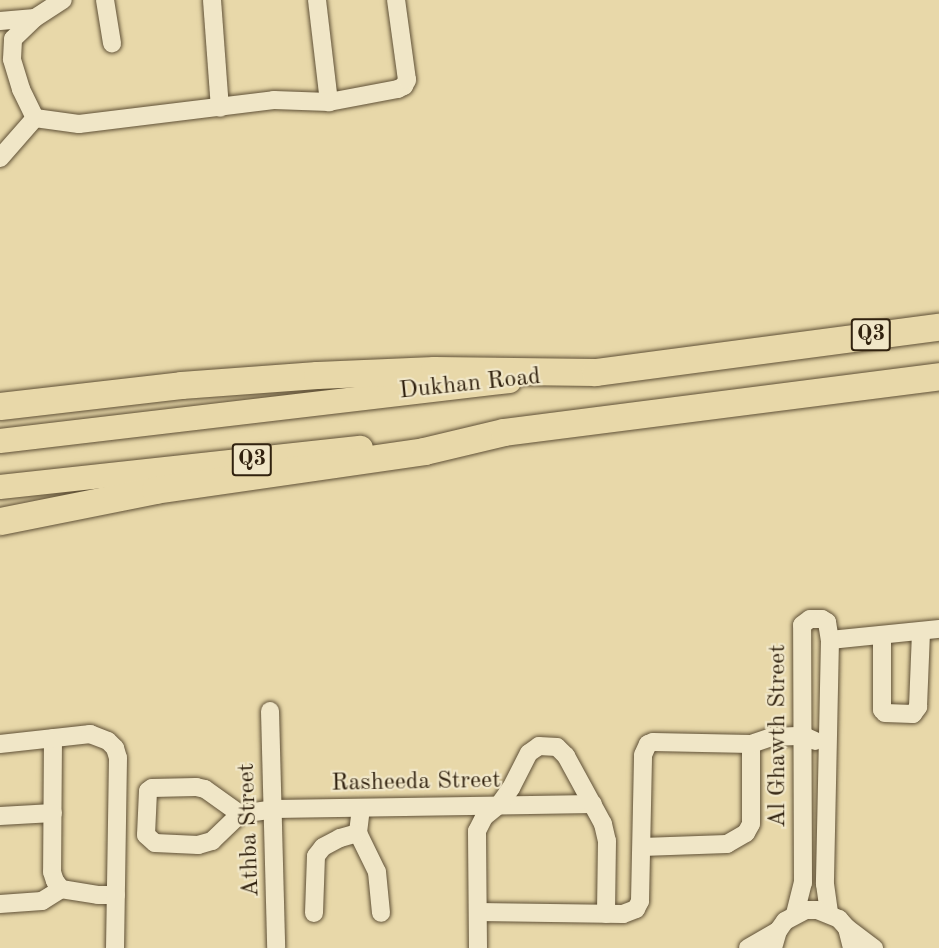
<!DOCTYPE html>
<style>
body{margin:0}
#map{position:relative;width:939px;height:948px;overflow:hidden;background:#e8d8a9;font-family:"Old Standard TT",serif}
div>[style]{position:absolute}
.roads{filter:drop-shadow(0 0 2px #5f5036) drop-shadow(0 0 2px #5f5036)}
.minor>*{height:18px;margin:-9px;padding:0 9px;transform-origin:9px;border-radius:9px;background:#f0e6c7}
.major>*{height:24px;margin:-12px;padding:0 12px;transform-origin:12px;border-radius:12px;background:#e8d8a9}
.highway>*{height:27px;margin:-13.5px;padding:0 13.5px;transform-origin:13.5px;border-radius:13.5px;background:#e8d8a9}
span{translate:-50% -50%;white-space:nowrap;text-align:center;line-height:1.15;-webkit-text-stroke:4.5px #f0e6c7;paint-order:stroke}
.shield-label span{padding:2px 4px;background:#f0e6c7;border:2px solid;border-radius:4px;-webkit-text-stroke-width:0}
.shield-label{font-size:22px;color:#31220f;font-weight:700}
.street-label{font-size:24px;color:#31220f}
</style>
<div id="map">
<div class="roads">
<div class="minor">
<i style="left:105px;top:0;width:44px;rotate:80.8deg"></i>
<i style="left:212px;top:0;width:108px;rotate:85.8deg"></i>
<i style="left:317px;top:0;width:103px;rotate:83.3deg"></i>
<i style="left:0;top:21px;width:35px;rotate:-5deg"></i>
<i style="left:35px;top:118px;width:32px;rotate:-116deg"></i>
<i style="left:21px;top:89px;width:31px;rotate:-107deg"></i>
<i style="left:12px;top:59px;width:20px;rotate:-87deg"></i>
<i style="left:13px;top:39px;width:30px;rotate:-44deg"></i>
<i style="left:35px;top:18px;width:33px;rotate:-33deg"></i>
<i style="left:0;top:158px;width:53px;rotate:-48.8deg"></i>
<i style="left:35px;top:118px;width:44px;rotate:7.8deg"></i>
<i style="left:79px;top:124px;width:196px;rotate:-7deg"></i>
<i style="left:274px;top:100px;width:55px;rotate:2.1deg"></i>
<i style="left:329px;top:102px;width:70px;rotate:-10.7deg"></i>
<i style="left:398px;top:89px;width:7px;rotate:-27deg"></i>
<i style="left:404px;top:86px;width:7px;rotate:-63deg"></i>
<i style="left:407px;top:80px;width:81px;rotate:-97.8deg"></i>
<i style="left:882px;top:635px;width:75px;rotate:90deg"></i>
<i style="left:882px;top:710px;width:4px;rotate:45deg"></i>
<i style="left:885px;top:713px;width:28px;rotate:2deg"></i>
<i style="left:913px;top:714px;width:9px;rotate:-54deg"></i>
<i style="left:918px;top:707px;width:75px;rotate:-87.7deg"></i>
<i style="left:830px;top:640px;width:110px;rotate:-5.8deg"></i>
<i style="left:270px;top:711px;width:237px;rotate:88.5deg"></i>
<i style="left:53px;top:738px;width:134px;rotate:90.4deg"></i>
<i style="left:52px;top:872px;width:9px;rotate:72deg"></i>
<i style="left:55px;top:881px;width:10px;rotate:53deg"></i>
<i style="left:61px;top:889px;width:37px;rotate:9deg"></i>
<i style="left:98px;top:895px;width:18px"></i>
<i style="left:0;top:744px;width:91px;rotate:-6.3deg"></i>
<i style="left:90px;top:734px;width:19px;rotate:21deg"></i>
<i style="left:108px;top:741px;width:10px;rotate:45deg"></i>
<i style="left:115px;top:748px;width:10px;rotate:73deg"></i>
<i style="left:118px;top:758px;width:190px;rotate:90.9deg"></i>
<i style="left:361px;top:808px;width:25px;rotate:97deg"></i>
<i style="left:358px;top:833px;width:43px;rotate:64deg"></i>
<i style="left:377px;top:872px;width:41px;rotate:84.4deg"></i>
<i style="left:240px;top:814px;width:43px;rotate:-144.5deg"></i>
<i style="left:205px;top:789px;width:9px;rotate:-167deg"></i>
<i style="left:196px;top:787px;width:44px;rotate:178.7deg"></i>
<i style="left:152px;top:788px;width:5px;rotate:143deg"></i>
<i style="left:148px;top:791px;width:44px;rotate:92.6deg"></i>
<i style="left:146px;top:835px;width:12px;rotate:42deg"></i>
<i style="left:155px;top:843px;width:43px;rotate:2.7deg"></i>
<i style="left:198px;top:845px;width:15px;rotate:-16deg"></i>
<i style="left:212px;top:841px;width:39px;rotate:-44deg"></i>
<i style="left:240px;top:814px;width:34px;rotate:-8deg"></i>
<i style="left:274px;top:809px;width:319px;rotate:-0.9deg"></i>
<i style="left:0;top:816px;width:53px;rotate:-3.2deg"></i>
<i style="left:642px;top:847px;width:85px;rotate:-2deg"></i>
<i style="left:727px;top:844px;width:22px;rotate:-30deg"></i>
<i style="left:746px;top:833px;width:10px;rotate:-61deg"></i>
<i style="left:751px;top:824px;width:80px;rotate:-90deg"></i>
<i style="left:0;top:904px;width:42px;rotate:-4.1deg"></i>
<i style="left:42px;top:901px;width:22px;rotate:-32deg"></i>
<i style="left:478px;top:912px;width:145px;rotate:0.8deg"></i>
<i style="left:623px;top:914px;width:14px;rotate:-21deg"></i>
<i style="left:636px;top:909px;width:9px;rotate:-63deg"></i>
<i style="left:640px;top:901px;width:146px;rotate:-88.8deg"></i>
<i style="left:643px;top:755px;width:12px;rotate:-66deg"></i>
<i style="left:648px;top:744px;width:5px;rotate:-22deg"></i>
<i style="left:653px;top:742px;width:98px;rotate:1.2deg"></i>
<i style="left:751px;top:744px;width:21px;rotate:-19deg"></i>
<i style="left:771px;top:737px;width:33px;rotate:-2deg"></i>
<i style="left:804px;top:736px;width:12px;rotate:24deg"></i>
<i style="left:314px;top:913px;width:57px;rotate:-88deg"></i>
<i style="left:316px;top:856px;width:11px;rotate:-52deg"></i>
<i style="left:323px;top:847px;width:19px;rotate:-28deg"></i>
<i style="left:340px;top:838px;width:19px;rotate:-16deg"></i>
<i style="left:795px;top:914px;width:32px;rotate:-76deg"></i>
<i style="left:803px;top:883px;width:258px;rotate:-90.2deg"></i>
<i style="left:802px;top:625px;width:10px;rotate:-37deg"></i>
<i style="left:810px;top:619px;width:12px"></i>
<i style="left:822px;top:619px;width:6px;rotate:31deg"></i>
<i style="left:827px;top:622px;width:18px;rotate:81deg"></i>
<i style="left:830px;top:640px;width:244px;rotate:91.2deg"></i>
<i style="left:825px;top:884px;width:29px;rotate:82deg"></i>
<i style="left:847px;top:928px;width:34px;rotate:37deg"></i>
<i style="left:478px;top:948px;width:117px;rotate:-90.5deg"></i>
<i style="left:477px;top:831px;width:16px;rotate:-63deg"></i>
<i style="left:484px;top:817px;width:19px;rotate:-39deg"></i>
<i style="left:499px;top:805px;width:21px;rotate:-55deg"></i>
<i style="left:511px;top:788px;width:39px;rotate:-63deg"></i>
<i style="left:529px;top:753px;width:12px;rotate:-35deg"></i>
<i style="left:539px;top:746px;width:18px;rotate:3deg"></i>
<i style="left:557px;top:747px;width:13px;rotate:45deg"></i>
<i style="left:566px;top:756px;width:77px;rotate:61.4deg"></i>
<i style="left:603px;top:824px;width:17px;rotate:77deg"></i>
<i style="left:607px;top:841px;width:73px;rotate:90.8deg"></i>
<i style="left:748px;top:948px;width:34px;rotate:-30deg"></i>
<i style="left:773px;top:948px;width:18px;rotate:-74deg"></i>
<i style="left:778px;top:931px;width:12px;rotate:-55deg"></i>
<i style="left:785px;top:921px;width:24px;rotate:-28deg"></i>
<i style="left:806px;top:910px;width:11px"></i>
<i style="left:817px;top:910px;width:24px;rotate:22deg"></i>
<i style="left:839px;top:919px;width:12px;rotate:48deg"></i>
<i style="left:847px;top:928px;width:21px;rotate:76deg"></i>
</div>
<div class="major">
<i style="left:0;top:441px;width:513px;rotate:-6.72deg"></i>
<i style="left:0;top:487px;width:363px;rotate:-6.2deg"></i>
</div>
<div class="highway">
<i style="left:0;top:406px;width:182px;rotate:-6.6deg"></i>
<i style="left:181px;top:385px;width:136px;rotate:-4.2deg"></i>
<i style="left:317px;top:375px;width:117px;rotate:-2.4deg"></i>
<i style="left:434px;top:370px;width:161px;rotate:0.7deg"></i>
<i style="left:595px;top:372px;width:347px;rotate:-7.5deg"></i>
<i style="left:0;top:521px;width:158px;rotate:-11.3deg"></i>
<i style="left:155px;top:490px;width:272px;rotate:-8.2deg"></i>
<i style="left:424px;top:451px;width:82px;rotate:-13.4deg"></i>
<i style="left:504px;top:432px;width:439px;rotate:-7.3deg"></i>
</div>
</div>
<div class="shield-label">
<span style="left:871px;top:335px">Q3</span>
<span style="left:252px;top:460px">Q3</span>
</div>
<div class="street-label">
<span style="left:470px;top:385px;rotate:-6deg">Dukhan Road</span>
<span style="left:779px;top:736px;rotate:-90deg">Al Ghawth Street</span>
<span style="left:416px;top:783px;rotate:-1deg">Rasheeda Street</span>
<span style="left:250px;top:830px;rotate:-92deg">Athba Street</span>
</div>
</div>
